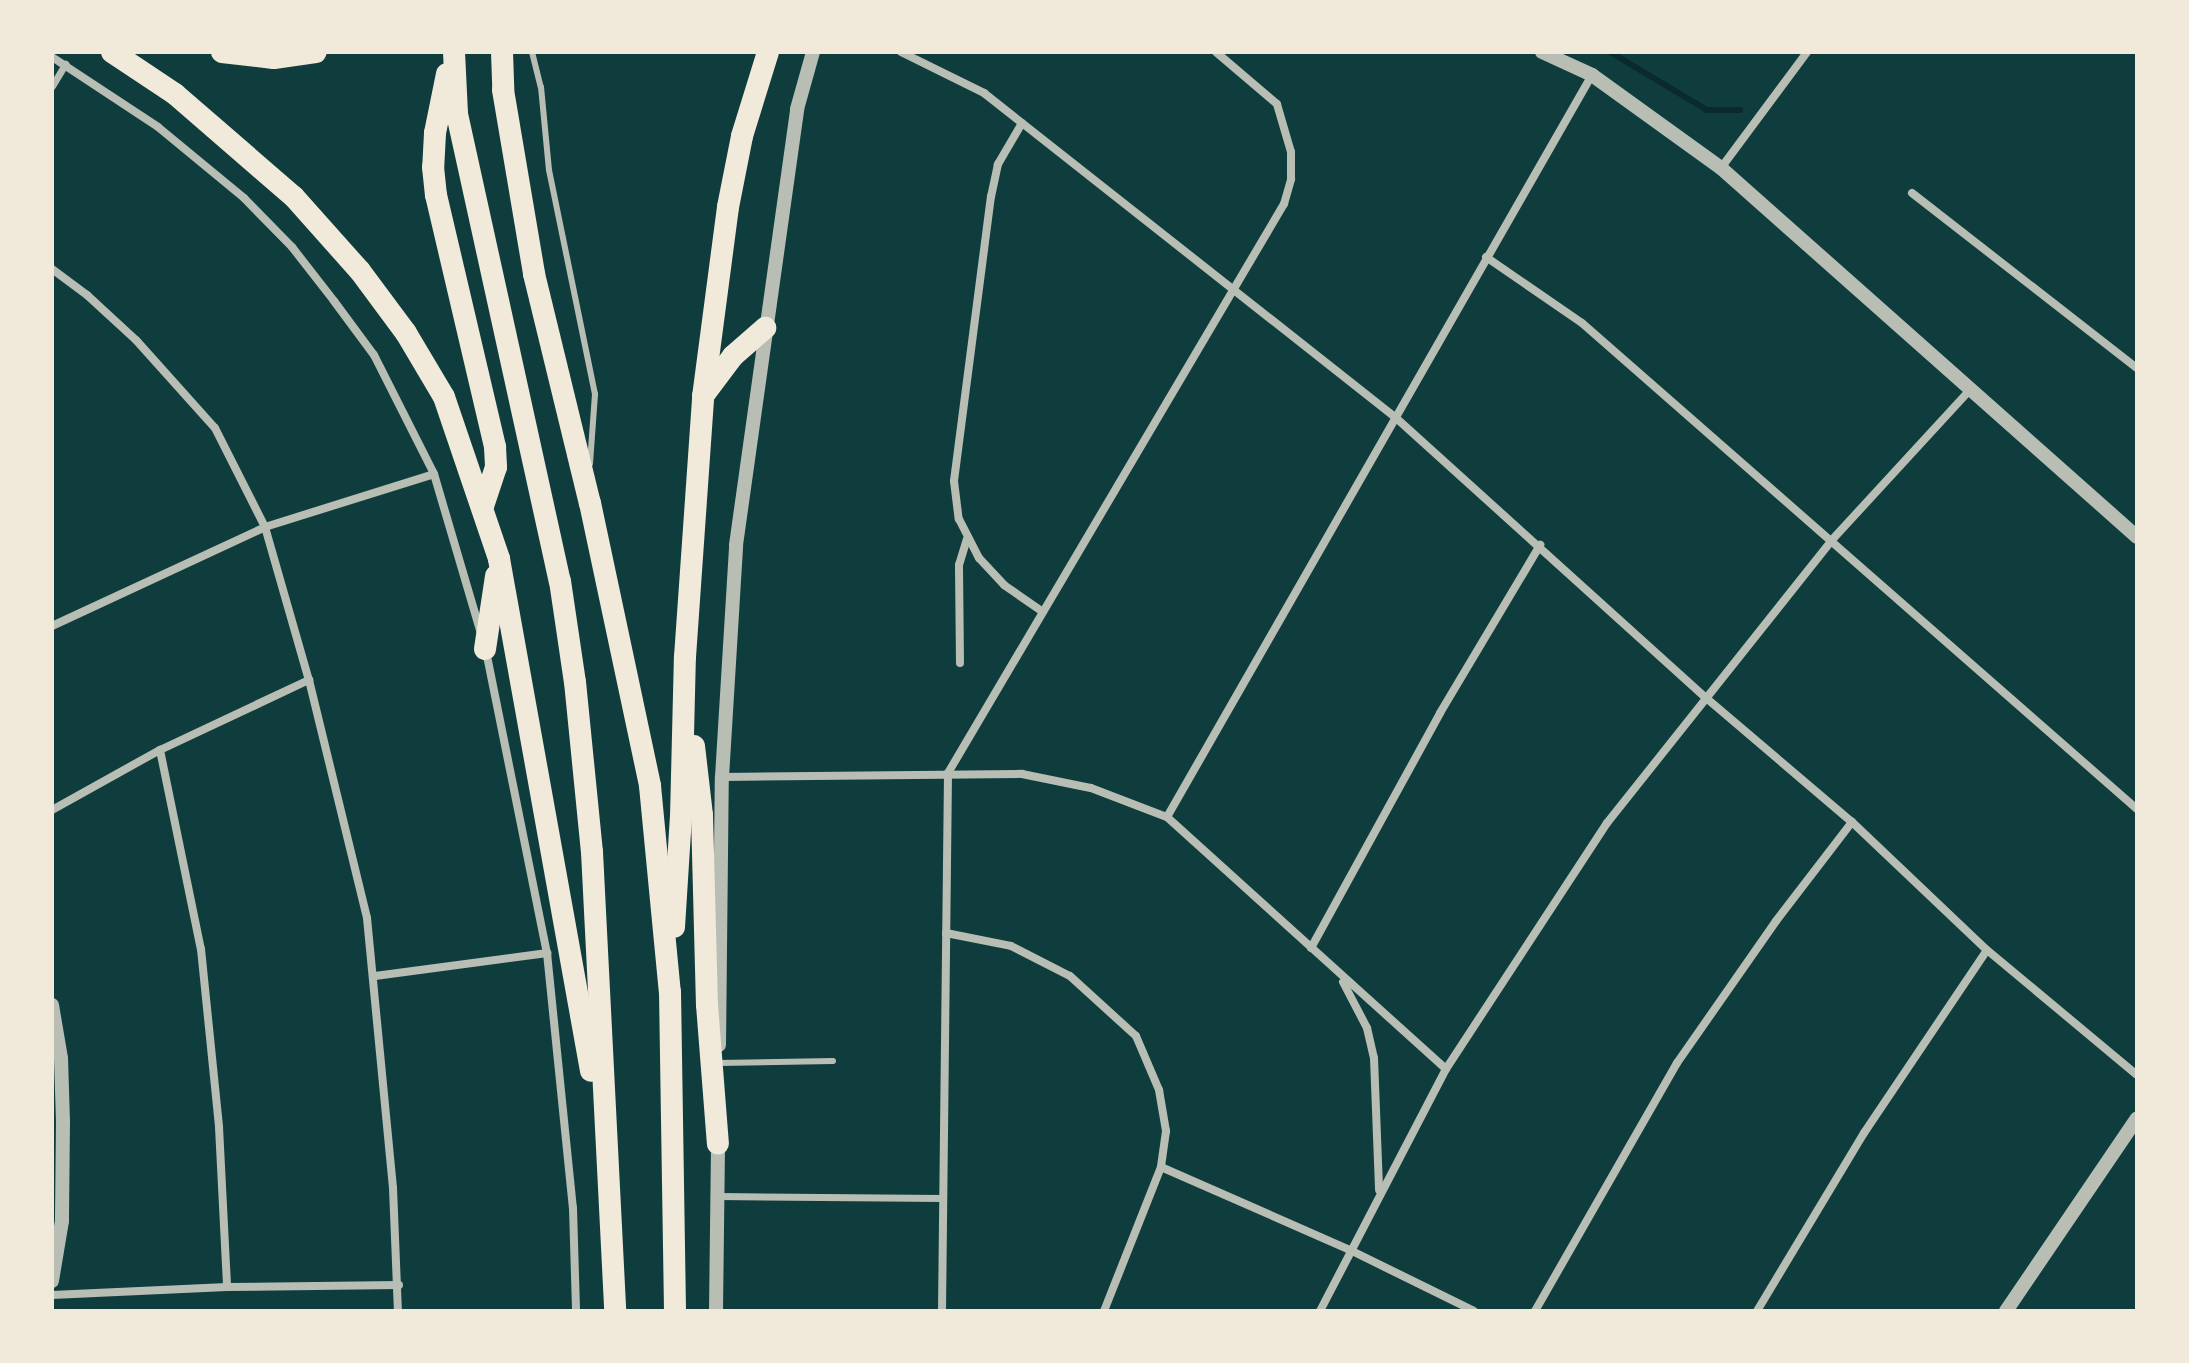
<!DOCTYPE html>
<style>
body{margin:0}
#map{position:relative;width:2189px;height:1363px;overflow:hidden;background:#0f3d3e;font-family:Arial,sans-serif}
div>[style]{position:absolute}
.stream>*{height:6px;margin:-3px;padding:0 3px;transform-origin:3px;border-radius:3px;background:#0a2a2b}
.service>*{height:6px;margin:-3px;padding:0 3px;transform-origin:3px;border-radius:3px;background:#b8beb3}
.pedestrian>*{height:7px;margin:-3.5px;padding:0 3.5px;transform-origin:3.5px;border-radius:3.5px;background:#b8beb3}
.minor>*{height:8px;margin:-4px;padding:0 4px;transform-origin:4px;border-radius:4px;background:#b8beb3}
.tertiary>*{height:14px;margin:-7px;padding:0 7px;transform-origin:7px;border-radius:7px;background:#b8beb3}
.motorway>*{height:22px;margin:-11px;padding:0 11px;transform-origin:11px;border-radius:11px;background:#f1e9da}
span{translate:-50% -50%;white-space:nowrap;text-align:center;line-height:1.15;-webkit-text-stroke:8px #f1e9da;paint-order:stroke}
.frame{position:absolute;inset:0;border:54px solid #f1e9da;pointer-events:none}
</style>
<div id="map">
<div class="stream">
<i style="left:1610px;top:52px;width:113px;rotate:30.9deg"></i>
<i style="left:1707px;top:110px;width:33px"></i>
</div>
<div class="service">
<i style="left:532px;top:52px;width:36px;rotate:76deg"></i>
<i style="left:541px;top:87px;width:83px;rotate:84.5deg"></i>
<i style="left:549px;top:170px;width:229px;rotate:78.4deg"></i>
<i style="left:595px;top:394px;width:70px;rotate:94.1deg"></i>
<i style="left:719px;top:1063px;width:114px;rotate:-1deg"></i>
</div>
<div class="pedestrian">
<i style="left:52px;top:86px;width:26px;rotate:-59deg"></i>
<i style="left:718px;top:1196px;width:225px;rotate:0.5deg"></i>
</div>
<div class="minor">
<i style="left:901px;top:52px;width:93px;rotate:26.3deg"></i>
<i style="left:984px;top:93px;width:523px;rotate:38.25deg"></i>
<i style="left:1395px;top:417px;width:418px;rotate:42.1deg"></i>
<i style="left:1705px;top:697px;width:193px;rotate:40.4deg"></i>
<i style="left:1852px;top:822px;width:186px;rotate:43.5deg"></i>
<i style="left:1987px;top:950px;width:195px;rotate:39.8deg"></i>
<i style="left:52px;top:57px;width:127px;rotate:33.4deg"></i>
<i style="left:158px;top:127px;width:112px;rotate:39.5deg"></i>
<i style="left:244px;top:198px;width:69px;rotate:45.6deg"></i>
<i style="left:292px;top:247px;width:68px;rotate:52.1deg"></i>
<i style="left:334px;top:301px;width:67px;rotate:53.5deg"></i>
<i style="left:374px;top:355px;width:133px;rotate:63.2deg"></i>
<i style="left:434px;top:474px;width:167px;rotate:73.6deg"></i>
<i style="left:1022px;top:123px;width:48px;rotate:120.3deg"></i>
<i style="left:998px;top:164px;width:33px;rotate:102deg"></i>
<i style="left:991px;top:196px;width:287px;rotate:97.4deg"></i>
<i style="left:954px;top:481px;width:38px;rotate:83deg"></i>
<i style="left:959px;top:519px;width:44px;rotate:62.9deg"></i>
<i style="left:979px;top:558px;width:37px;rotate:47deg"></i>
<i style="left:1004px;top:585px;width:47px;rotate:34.7deg"></i>
<i style="left:1721px;top:168px;width:144px;rotate:-53.4deg"></i>
<i style="left:1912px;top:193px;width:285px;rotate:37.9deg"></i>
<i style="left:1486px;top:257px;width:116px;rotate:34.5deg"></i>
<i style="left:1582px;top:323px;width:738px;rotate:41.21deg"></i>
<i style="left:52px;top:269px;width:44px;rotate:36.6deg"></i>
<i style="left:87px;top:295px;width:67px;rotate:42.6deg"></i>
<i style="left:136px;top:340px;width:118px;rotate:48.1deg"></i>
<i style="left:215px;top:428px;width:111px;rotate:63.2deg"></i>
<i style="left:265px;top:527px;width:159px;rotate:74deg"></i>
<i style="left:309px;top:680px;width:245px;rotate:76.3deg"></i>
<i style="left:367px;top:918px;width:271px;rotate:84.5deg"></i>
<i style="left:393px;top:1188px;width:123px;rotate:87.7deg"></i>
<i style="left:52px;top:626px;width:235px;rotate:-24.9deg"></i>
<i style="left:265px;top:527px;width:177px;rotate:-17.4deg"></i>
<i style="left:486px;top:651px;width:308px;rotate:78.6deg"></i>
<i style="left:547px;top:953px;width:256px;rotate:84.2deg"></i>
<i style="left:573px;top:1208px;width:103px;rotate:88.3deg"></i>
<i style="left:960px;top:663px;width:98px;rotate:-90.6deg"></i>
<i style="left:959px;top:565px;width:27px;rotate:-73deg"></i>
<i style="left:160px;top:750px;width:203px;rotate:78.4deg"></i>
<i style="left:201px;top:949px;width:179px;rotate:84.2deg"></i>
<i style="left:219px;top:1127px;width:160px;rotate:87.1deg"></i>
<i style="left:722px;top:777px;width:300px;rotate:-0.6deg"></i>
<i style="left:1022px;top:774px;width:70px;rotate:11.5deg"></i>
<i style="left:1091px;top:788px;width:81px;rotate:20.9deg"></i>
<i style="left:1167px;top:817px;width:376px;rotate:42.1deg"></i>
<i style="left:52px;top:810px;width:124px;rotate:-29.1deg"></i>
<i style="left:160px;top:750px;width:165px;rotate:-25.2deg"></i>
<i style="left:1167px;top:817px;width:855px;rotate:-60.2deg"></i>
<i style="left:946px;top:933px;width:66px;rotate:11.3deg"></i>
<i style="left:1011px;top:946px;width:66px;rotate:27deg"></i>
<i style="left:1070px;top:976px;width:89px;rotate:42.3deg"></i>
<i style="left:1136px;top:1036px;width:59px;rotate:66.9deg"></i>
<i style="left:1159px;top:1090px;width:42px;rotate:80.3deg"></i>
<i style="left:1166px;top:1131px;width:36px;rotate:98deg"></i>
<i style="left:1161px;top:1167px;width:155px;rotate:111.6deg"></i>
<i style="left:1311px;top:948px;width:268px;rotate:-61.2deg"></i>
<i style="left:1440px;top:713px;width:196px;rotate:-59.2deg"></i>
<i style="left:375px;top:976px;width:174px;rotate:-7.6deg"></i>
<i style="left:1343px;top:982px;width:52px;rotate:62.4deg"></i>
<i style="left:1367px;top:1028px;width:31px;rotate:77deg"></i>
<i style="left:1374px;top:1058px;width:132px;rotate:87.8deg"></i>
<i style="left:1161px;top:1167px;width:206px;rotate:23.7deg"></i>
<i style="left:1350px;top:1250px;width:138px;rotate:26.2deg"></i>
<i style="left:52px;top:1295px;width:175px;rotate:-2.6deg"></i>
<i style="left:227px;top:1287px;width:172px;rotate:-0.7deg"></i>
<i style="left:942px;top:1311px;width:538px;rotate:-89.36deg"></i>
<i style="left:948px;top:773px;width:661px;rotate:-59.44deg"></i>
<i style="left:1284px;top:204px;width:26px;rotate:-74deg"></i>
<i style="left:1291px;top:179px;width:27px;rotate:-90deg"></i>
<i style="left:1291px;top:152px;width:50px;rotate:-106.3deg"></i>
<i style="left:1277px;top:104px;width:80px;rotate:-139.6deg"></i>
<i style="left:1320px;top:1311px;width:273px;rotate:-62.5deg"></i>
<i style="left:1446px;top:1069px;width:294px;rotate:-56.8deg"></i>
<i style="left:1607px;top:823px;width:360px;rotate:-51.5deg"></i>
<i style="left:1831px;top:541px;width:204px;rotate:-47.4deg"></i>
<i style="left:1535px;top:1311px;width:286px;rotate:-60.2deg"></i>
<i style="left:1677px;top:1063px;width:173px;rotate:-55.1deg"></i>
<i style="left:1776px;top:921px;width:125px;rotate:-52.5deg"></i>
<i style="left:1757px;top:1311px;width:208px;rotate:-59deg"></i>
<i style="left:1864px;top:1133px;width:220px;rotate:-56.1deg"></i>
</div>
<div class="tertiary">
<i style="left:1542px;top:52px;width:55px;rotate:24.7deg"></i>
<i style="left:1592px;top:75px;width:159px;rotate:35.8deg"></i>
<i style="left:1721px;top:168px;width:556px;rotate:41.57deg"></i>
<i style="left:52px;top:1005px;width:54px;rotate:80.4deg"></i>
<i style="left:61px;top:1058px;width:63px;rotate:88.2deg"></i>
<i style="left:63px;top:1121px;width:100px;rotate:90.6deg"></i>
<i style="left:62px;top:1221px;width:61px;rotate:99.5deg"></i>
<i style="left:719px;top:1045px;width:268px;rotate:-89.4deg"></i>
<i style="left:722px;top:777px;width:232px;rotate:-86.5deg"></i>
<i style="left:736px;top:545px;width:440px;rotate:-82deg"></i>
<i style="left:797px;top:109px;width:59px;rotate:-74.3deg"></i>
<i style="left:716px;top:1311px;width:174px;rotate:-89.3deg"></i>
<i style="left:2006px;top:1311px;width:233px;rotate:-55.8deg"></i>
</div>
<div class="motorway">
<i style="left:112px;top:52px;width:76px;rotate:33.7deg"></i>
<i style="left:175px;top:94px;width:157px;rotate:40.9deg"></i>
<i style="left:294px;top:197px;width:99px;rotate:48.3deg"></i>
<i style="left:360px;top:271px;width:77px;rotate:53.4deg"></i>
<i style="left:406px;top:333px;width:74px;rotate:59.3deg"></i>
<i style="left:444px;top:397px;width:171px;rotate:71.2deg"></i>
<i style="left:499px;top:559px;width:520px;rotate:79.81deg"></i>
<i style="left:222px;top:52px;width:52px;rotate:6.6deg"></i>
<i style="left:274px;top:58px;width:42px;rotate:-8.1deg"></i>
<i style="left:454px;top:52px;width:62px;rotate:87.2deg"></i>
<i style="left:457px;top:114px;width:478px;rotate:77.6deg"></i>
<i style="left:560px;top:581px;width:102px;rotate:81.6deg"></i>
<i style="left:575px;top:682px;width:171px;rotate:84.3deg"></i>
<i style="left:592px;top:852px;width:460px;rotate:87.1deg"></i>
<i style="left:502px;top:52px;width:38px;rotate:88deg"></i>
<i style="left:503px;top:90px;width:187px;rotate:80.4deg"></i>
<i style="left:534px;top:274px;width:236px;rotate:76.3deg"></i>
<i style="left:590px;top:503px;width:289px;rotate:78deg"></i>
<i style="left:650px;top:786px;width:207px;rotate:84.5deg"></i>
<i style="left:670px;top:992px;width:319px;rotate:89.1deg"></i>
<i style="left:447px;top:74px;width:60px;rotate:101.5deg"></i>
<i style="left:435px;top:133px;width:34px;rotate:93deg"></i>
<i style="left:433px;top:167px;width:28px;rotate:84deg"></i>
<i style="left:436px;top:195px;width:259px;rotate:76.8deg"></i>
<i style="left:495px;top:447px;width:20px;rotate:87deg"></i>
<i style="left:496px;top:467px;width:41px;rotate:108.4deg"></i>
<i style="left:703px;top:396px;width:50px;rotate:-53.1deg"></i>
<i style="left:733px;top:356px;width:43px;rotate:-41.2deg"></i>
<i style="left:485px;top:649px;width:74px;rotate:-81.4deg"></i>
<i style="left:694px;top:746px;width:69px;rotate:83.4deg"></i>
<i style="left:702px;top:815px;width:190px;rotate:88.5deg"></i>
<i style="left:707px;top:1005px;width:139px;rotate:85.5deg"></i>
<i style="left:674px;top:927px;width:110px;rotate:-86.4deg"></i>
<i style="left:681px;top:817px;width:160px;rotate:-88.6deg"></i>
<i style="left:685px;top:657px;width:261px;rotate:-86deg"></i>
<i style="left:703px;top:397px;width:192px;rotate:-82.5deg"></i>
<i style="left:728px;top:207px;width:72px;rotate:-78.8deg"></i>
<i style="left:742px;top:136px;width:88px;rotate:-72.8deg"></i>
</div>
<div class="frame"></div>
</div>
